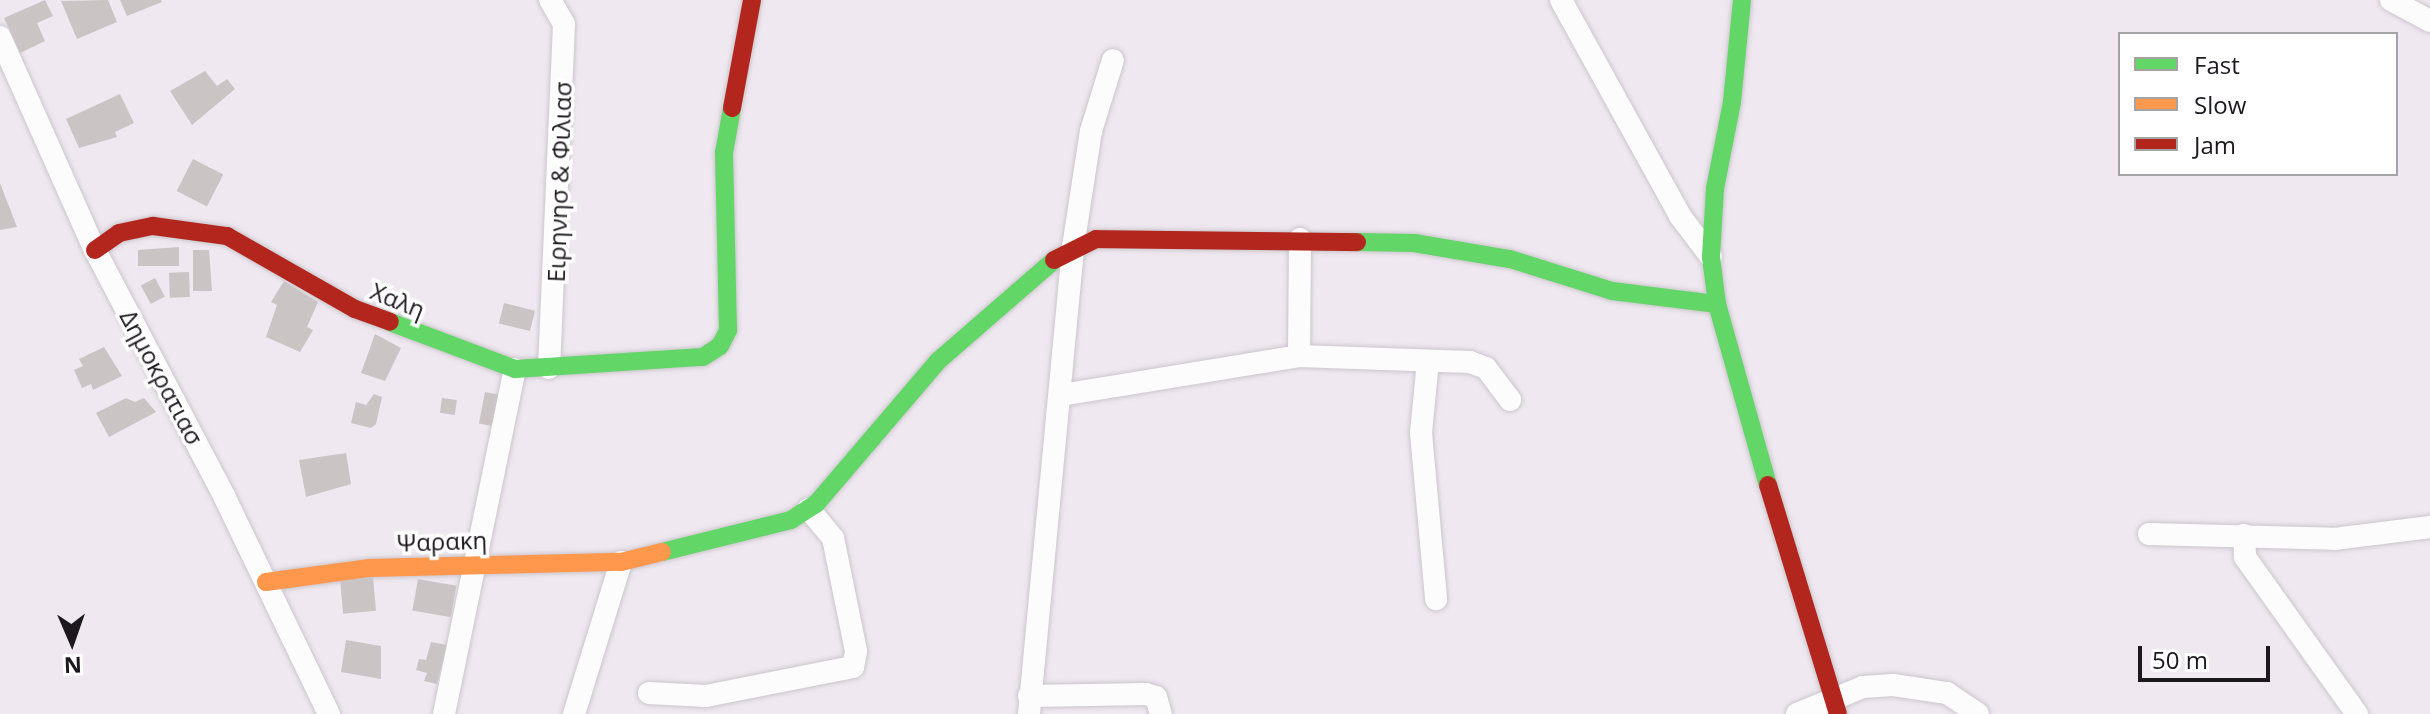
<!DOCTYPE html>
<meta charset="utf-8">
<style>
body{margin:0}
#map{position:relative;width:2430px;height:714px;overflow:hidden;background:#efe8f0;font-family:"Open Sans",sans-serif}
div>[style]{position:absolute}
.building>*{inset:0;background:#cac4c5;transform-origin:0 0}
.roads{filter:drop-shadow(0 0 2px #cbc6cc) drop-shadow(0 0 2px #cbc6cc)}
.street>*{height:22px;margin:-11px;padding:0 11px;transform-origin:11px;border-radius:11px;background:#fdfcfd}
.fast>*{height:18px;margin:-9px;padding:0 9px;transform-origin:9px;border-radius:9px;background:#63d668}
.slow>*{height:18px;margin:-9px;padding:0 9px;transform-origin:9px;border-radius:9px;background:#ff974d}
.jam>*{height:18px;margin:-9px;padding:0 9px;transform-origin:9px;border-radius:9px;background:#b3261e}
span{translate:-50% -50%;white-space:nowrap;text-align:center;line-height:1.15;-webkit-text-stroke:7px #fff;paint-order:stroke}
.street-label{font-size:24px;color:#1c181e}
.legend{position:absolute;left:2118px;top:32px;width:280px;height:144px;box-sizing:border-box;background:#fff;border:2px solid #a4a3a5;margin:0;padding:10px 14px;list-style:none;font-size:24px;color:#1c181e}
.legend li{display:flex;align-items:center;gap:16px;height:40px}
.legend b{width:40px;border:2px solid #a4a3a5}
.north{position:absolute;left:32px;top:602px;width:80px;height:80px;-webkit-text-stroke:6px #fff;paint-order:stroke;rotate:178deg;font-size:22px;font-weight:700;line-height:32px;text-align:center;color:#1c181e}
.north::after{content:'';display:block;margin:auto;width:28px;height:36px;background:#1c181e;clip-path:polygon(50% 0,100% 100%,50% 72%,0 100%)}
.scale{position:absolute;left:2138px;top:646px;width:132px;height:36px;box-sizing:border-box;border:4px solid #1c181e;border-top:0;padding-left:10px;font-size:24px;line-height:28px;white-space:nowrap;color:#1c181e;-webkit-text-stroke:6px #fff;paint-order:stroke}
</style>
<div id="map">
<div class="building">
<i style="clip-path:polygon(45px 0,53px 16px,37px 23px,45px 41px,20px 53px,4px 18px)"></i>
<i style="clip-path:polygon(108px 0,117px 22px,77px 39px,61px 1px)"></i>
<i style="clip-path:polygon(120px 0,161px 0,162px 2px,127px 16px)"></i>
<i style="clip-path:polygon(205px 71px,217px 86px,227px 79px,235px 89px,192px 125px,170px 91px)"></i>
<i style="clip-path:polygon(120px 94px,134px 123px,115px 132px,117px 137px,79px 148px,66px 119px)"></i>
<i style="left:193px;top:159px;width:34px;height:36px;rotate:27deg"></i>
<i style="clip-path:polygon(0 183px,17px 227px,0 230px)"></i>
<i style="clip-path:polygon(179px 247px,179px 266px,138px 266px,138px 250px)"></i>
<i style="clip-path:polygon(193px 250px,209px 250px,212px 291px,193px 291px)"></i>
<i style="left:189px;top:272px;width:25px;height:20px;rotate:88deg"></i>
<i style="left:155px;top:278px;width:21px;height:16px;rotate:62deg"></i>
<i style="clip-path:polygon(284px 281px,318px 302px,307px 327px,313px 330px,300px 352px,266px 337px,277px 305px,271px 302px)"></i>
<i style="left:504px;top:303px;width:32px;height:21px;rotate:14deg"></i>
<i style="clip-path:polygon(375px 334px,401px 348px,385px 381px,361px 373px)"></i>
<i style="clip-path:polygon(104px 347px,122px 376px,93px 390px,91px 384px,82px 388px,74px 370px,83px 366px,79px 359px)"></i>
<i style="left:485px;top:392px;width:15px;height:32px;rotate:11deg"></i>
<i style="clip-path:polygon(374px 394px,382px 397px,376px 424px,371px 428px,351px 423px,356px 402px,366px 405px)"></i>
<i style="clip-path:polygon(126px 398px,135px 402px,144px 398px,156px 412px,109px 437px,96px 413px)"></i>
<i style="left:442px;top:398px;width:15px;height:15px;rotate:8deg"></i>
<i style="clip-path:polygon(346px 453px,351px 484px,306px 497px,299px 460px)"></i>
<i style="left:373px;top:577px;width:34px;height:33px;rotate:85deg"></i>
<i style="left:418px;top:579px;width:39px;height:32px;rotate:10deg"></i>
<i style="clip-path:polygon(346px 640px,381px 646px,381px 679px,341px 672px)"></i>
<i style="clip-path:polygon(431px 642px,447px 645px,437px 684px,424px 681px,427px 673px,416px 670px,419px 659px,426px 660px)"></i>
</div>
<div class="roads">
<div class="street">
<i style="left:1561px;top:0;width:247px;rotate:61.1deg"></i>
<i style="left:1680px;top:216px;width:51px;rotate:52.9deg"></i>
<i style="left:2391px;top:0;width:44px;rotate:28.3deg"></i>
<i style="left:0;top:37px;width:233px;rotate:66deg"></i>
<i style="left:95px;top:250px;width:280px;rotate:62.3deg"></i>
<i style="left:225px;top:498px;width:240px;rotate:64.3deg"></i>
<i style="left:1299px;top:356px;width:117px;rotate:-89.5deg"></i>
<i style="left:1428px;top:361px;width:72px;rotate:95.6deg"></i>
<i style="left:1421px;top:433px;width:167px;rotate:84.8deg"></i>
<i style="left:549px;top:368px;width:344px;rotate:-87.5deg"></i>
<i style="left:564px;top:24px;width:28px;rotate:-120deg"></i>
<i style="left:1061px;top:395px;width:241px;rotate:-9.3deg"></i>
<i style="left:1299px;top:356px;width:171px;rotate:2deg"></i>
<i style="left:1470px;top:362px;width:17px;rotate:21deg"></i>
<i style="left:1486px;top:368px;width:40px;rotate:53deg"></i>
<i style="left:2149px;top:534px;width:185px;rotate:1.5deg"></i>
<i style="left:2334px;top:539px;width:97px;rotate:-7.1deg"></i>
<i style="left:2244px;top:535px;width:22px;rotate:87deg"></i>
<i style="left:2245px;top:557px;width:193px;rotate:54.5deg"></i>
<i style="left:649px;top:693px;width:57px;rotate:3deg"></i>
<i style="left:706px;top:696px;width:150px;rotate:-11.2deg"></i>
<i style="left:853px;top:667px;width:16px;rotate:-79deg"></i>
<i style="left:856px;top:651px;width:115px;rotate:-101.5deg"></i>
<i style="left:833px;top:538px;width:38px;rotate:-130deg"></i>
<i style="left:1029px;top:696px;width:117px;rotate:-1deg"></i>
<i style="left:1146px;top:694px;width:10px;rotate:17deg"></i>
<i style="left:1156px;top:697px;width:18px;rotate:74deg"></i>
<i style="left:444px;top:714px;width:352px;rotate:-78.4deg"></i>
<i style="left:574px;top:714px;width:159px;rotate:-72.8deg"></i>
<i style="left:1029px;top:714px;width:469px;rotate:-84.6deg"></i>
<i style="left:1073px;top:247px;width:117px;rotate:-81.2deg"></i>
<i style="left:1091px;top:131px;width:74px;rotate:-72.8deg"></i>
<i style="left:1797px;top:714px;width:71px;rotate:-22.2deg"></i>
<i style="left:1863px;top:687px;width:30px;rotate:-4deg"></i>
<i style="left:1893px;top:685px;width:55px;rotate:8.4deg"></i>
<i style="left:1947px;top:693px;width:37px;rotate:34deg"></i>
</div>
<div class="fast">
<i style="left:1742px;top:0;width:102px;rotate:95.6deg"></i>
<i style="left:1732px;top:102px;width:89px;rotate:101.1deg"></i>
<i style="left:1715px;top:189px;width:68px;rotate:93.4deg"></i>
<i style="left:1711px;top:257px;width:47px;rotate:82.7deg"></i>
<i style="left:1717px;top:304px;width:188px;rotate:74.3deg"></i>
<i style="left:1357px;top:242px;width:57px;rotate:1deg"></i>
<i style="left:1414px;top:243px;width:97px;rotate:9.5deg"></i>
<i style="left:1510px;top:259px;width:107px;rotate:17.4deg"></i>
<i style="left:1612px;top:291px;width:106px;rotate:7.1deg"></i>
<i style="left:390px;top:322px;width:134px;rotate:20.6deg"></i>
<i style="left:515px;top:369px;width:188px;rotate:-3.7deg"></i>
<i style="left:703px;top:357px;width:20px;rotate:-33deg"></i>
<i style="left:720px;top:346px;width:18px;rotate:-63deg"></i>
<i style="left:728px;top:330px;width:177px;rotate:-91.3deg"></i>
<i style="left:724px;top:153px;width:46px;rotate:-79.9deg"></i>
<i style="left:662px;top:552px;width:133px;rotate:-13.9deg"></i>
<i style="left:791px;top:520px;width:30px;rotate:-33deg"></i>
<i style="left:816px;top:504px;width:188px;rotate:-49.5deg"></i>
<i style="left:938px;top:361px;width:154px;rotate:-41deg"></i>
</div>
<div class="slow">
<i style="left:266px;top:582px;width:105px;rotate:-7.7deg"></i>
<i style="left:370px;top:568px;width:251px;rotate:-1.4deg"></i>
<i style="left:621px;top:562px;width:42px;rotate:-13.7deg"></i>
</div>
<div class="jam">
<i style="left:732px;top:108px;width:110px;rotate:-79.5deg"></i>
<i style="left:95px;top:250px;width:29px;rotate:-35deg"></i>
<i style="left:119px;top:233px;width:35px;rotate:-12deg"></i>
<i style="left:153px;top:226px;width:75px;rotate:7.7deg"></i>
<i style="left:227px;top:236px;width:147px;rotate:29.7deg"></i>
<i style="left:355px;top:309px;width:37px;rotate:20deg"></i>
<i style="left:1054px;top:260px;width:47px;rotate:-26.6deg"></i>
<i style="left:1096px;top:239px;width:261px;rotate:0.7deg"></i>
<i style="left:1768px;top:485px;width:239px;rotate:73deg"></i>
</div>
</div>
<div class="street-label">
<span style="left:559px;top:182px;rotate:-88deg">Ειρηνησ &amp; Φιλιασ</span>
<span style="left:398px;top:300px;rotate:22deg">Χαλη</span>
<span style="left:162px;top:377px;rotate:62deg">Δημοκρατιασ</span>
<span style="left:442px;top:541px;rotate:-2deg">Ψαρακη</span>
</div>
<ul class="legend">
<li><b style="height:10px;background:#63d668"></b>Fast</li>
<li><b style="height:10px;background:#ff974d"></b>Slow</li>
<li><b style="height:10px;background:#b3261e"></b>Jam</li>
</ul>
<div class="north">N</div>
<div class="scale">50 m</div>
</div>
